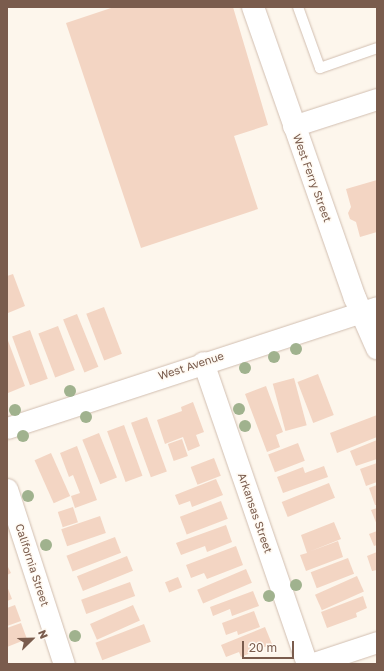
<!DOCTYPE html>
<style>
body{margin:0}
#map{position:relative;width:384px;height:671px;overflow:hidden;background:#fdf6ec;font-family:"Golos Text",sans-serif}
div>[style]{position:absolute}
.building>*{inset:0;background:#f3d5c3;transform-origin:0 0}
.roads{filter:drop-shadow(0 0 1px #d1beb0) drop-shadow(0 0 1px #d1beb0)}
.service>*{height:10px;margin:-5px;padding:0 5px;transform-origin:5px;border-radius:5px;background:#fff}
.minor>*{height:21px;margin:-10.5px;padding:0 10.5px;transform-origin:10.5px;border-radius:10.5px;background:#fff}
.tertiary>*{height:22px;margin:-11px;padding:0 11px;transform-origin:11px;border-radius:11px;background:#fff}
.trees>*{width:12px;height:12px;margin:-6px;border-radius:50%;background:#a0b28e}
span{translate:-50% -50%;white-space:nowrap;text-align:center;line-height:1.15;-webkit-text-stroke:3px #fffaf3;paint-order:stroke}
.street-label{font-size:11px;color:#7a5c4d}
.frame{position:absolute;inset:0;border:8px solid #7a5c4d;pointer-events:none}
.north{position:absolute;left:12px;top:619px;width:40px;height:40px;-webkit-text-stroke:3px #fffaf3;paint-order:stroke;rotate:67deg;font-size:11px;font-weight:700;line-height:16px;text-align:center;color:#7a5c4d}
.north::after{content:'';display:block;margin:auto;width:14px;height:18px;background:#7a5c4d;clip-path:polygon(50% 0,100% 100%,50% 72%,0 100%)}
.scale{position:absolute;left:242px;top:641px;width:52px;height:18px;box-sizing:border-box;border:2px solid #7a5c4d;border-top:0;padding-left:5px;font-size:12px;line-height:14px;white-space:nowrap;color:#7a5c4d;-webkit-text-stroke:3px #fffaf3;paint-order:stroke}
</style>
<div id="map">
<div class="building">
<i style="clip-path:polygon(114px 7px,233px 7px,268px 125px,234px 136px,258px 209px,141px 248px,66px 23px)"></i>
<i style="clip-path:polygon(377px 180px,377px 232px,360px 237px,356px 222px,350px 219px,348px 213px,351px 207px,346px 189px)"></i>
<i style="clip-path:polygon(13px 274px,25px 306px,8px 313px,7px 276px)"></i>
<i style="left:104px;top:307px;width:50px;height:19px;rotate:69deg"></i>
<i style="left:77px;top:314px;width:57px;height:15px;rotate:68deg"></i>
<i style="left:58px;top:326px;width:47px;height:21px;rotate:69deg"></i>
<i style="left:30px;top:330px;width:52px;height:19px;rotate:70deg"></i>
<i style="clip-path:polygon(7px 338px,25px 386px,8px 393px,7px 391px)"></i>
<i style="left:318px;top:374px;width:44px;height:22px;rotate:69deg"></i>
<i style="left:294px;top:378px;width:49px;height:22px;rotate:75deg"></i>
<i style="clip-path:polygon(266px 386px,283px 432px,276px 435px,280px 447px,267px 452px,245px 394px)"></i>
<i style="clip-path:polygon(193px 402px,204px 432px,196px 435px,200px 446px,188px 451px,183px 437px,165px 444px,157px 420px,182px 411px,181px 407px)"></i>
<i style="clip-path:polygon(377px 415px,377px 437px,337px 453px,330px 433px)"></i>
<i style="left:147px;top:417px;width:58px;height:17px;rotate:70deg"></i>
<i style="left:124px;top:425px;width:54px;height:18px;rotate:70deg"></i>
<i style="left:99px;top:433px;width:48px;height:18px;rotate:68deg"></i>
<i style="left:182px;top:439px;width:18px;height:15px;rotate:71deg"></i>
<i style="clip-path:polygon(377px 440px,377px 459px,356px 466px,350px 451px)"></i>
<i style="left:298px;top:443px;width:19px;height:32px;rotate:69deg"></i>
<i style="clip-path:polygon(77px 446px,97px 500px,75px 508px,71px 496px,80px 493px,73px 475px,69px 477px,60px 453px)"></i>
<i style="left:51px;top:453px;width:47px;height:18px;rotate:66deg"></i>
<i style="left:214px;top:458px;width:19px;height:25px;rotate:69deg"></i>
<i style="clip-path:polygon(377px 463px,377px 482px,366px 486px,360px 469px)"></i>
<i style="clip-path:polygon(324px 466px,328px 477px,283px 493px,277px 477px,303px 467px,305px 473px)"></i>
<i style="clip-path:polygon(216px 479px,223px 495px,192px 507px,190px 501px,179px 505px,175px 495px)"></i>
<i style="left:329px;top:483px;width:16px;height:51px;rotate:68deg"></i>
<i style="clip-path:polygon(377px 485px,377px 505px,375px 505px,369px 488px)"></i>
<i style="left:221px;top:501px;width:19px;height:44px;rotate:69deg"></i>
<i style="left:73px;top:507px;width:16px;height:16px;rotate:72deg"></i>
<i style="clip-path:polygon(377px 508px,377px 525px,371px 510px)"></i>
<i style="left:100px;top:516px;width:18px;height:41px;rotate:71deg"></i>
<i style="clip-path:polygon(334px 522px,341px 539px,311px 551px,338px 541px,343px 557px,306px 571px,300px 555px,307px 553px,301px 535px)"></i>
<i style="clip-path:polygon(226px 525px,232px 542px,207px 552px,205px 546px,181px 555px,176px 543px)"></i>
<i style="clip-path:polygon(377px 531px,377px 545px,374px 546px,369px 534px)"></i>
<i style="left:115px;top:537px;width:17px;height:52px;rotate:69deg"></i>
<i style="clip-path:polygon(236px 546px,243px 565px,207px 579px,204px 573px,191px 578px,186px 565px)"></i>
<i style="clip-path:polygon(377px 552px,377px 570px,372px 571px,367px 556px)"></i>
<i style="left:127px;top:556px;width:16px;height:54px;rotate:68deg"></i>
<i style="left:348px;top:558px;width:17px;height:40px;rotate:69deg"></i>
<i style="clip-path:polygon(7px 565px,11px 573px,7px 575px)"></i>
<i style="left:246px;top:569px;width:15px;height:53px;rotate:67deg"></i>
<i style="left:357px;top:576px;width:17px;height:46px;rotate:66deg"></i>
<i style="left:178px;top:577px;width:11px;height:14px;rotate:68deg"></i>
<i style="left:130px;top:582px;width:15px;height:52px;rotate:70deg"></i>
<i style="clip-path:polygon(7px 586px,12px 599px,7px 601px)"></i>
<i style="clip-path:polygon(253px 591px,259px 606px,232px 616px,230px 609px,213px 616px,210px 607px)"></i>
<i style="clip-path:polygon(363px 596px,367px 608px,356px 613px,357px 617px,327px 628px,321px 612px)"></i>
<i style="clip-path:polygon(15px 605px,21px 621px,7px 626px,7px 608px)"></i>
<i style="left:133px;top:605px;width:17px;height:47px;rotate:66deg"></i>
<i style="clip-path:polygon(254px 611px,260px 627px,238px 635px,237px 631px,226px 635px,222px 623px)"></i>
<i style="clip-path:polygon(21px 623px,27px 639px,7px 647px,7px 628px)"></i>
<i style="left:144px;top:624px;width:19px;height:52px;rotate:69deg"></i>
<i style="clip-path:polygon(265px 627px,272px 644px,241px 657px,239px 652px,226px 657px,221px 645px)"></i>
</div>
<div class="roads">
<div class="service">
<i style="left:298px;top:7px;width:65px;rotate:70.2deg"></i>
<i style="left:320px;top:68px;width:60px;rotate:-19.3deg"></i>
</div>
<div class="minor">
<i style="left:293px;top:126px;width:88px;rotate:-17.8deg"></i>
<i style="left:203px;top:362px;width:319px;rotate:71deg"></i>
<i style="left:7px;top:428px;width:389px;rotate:-18.1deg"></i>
<i style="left:7px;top:489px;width:184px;rotate:72deg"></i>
<i style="left:311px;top:664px;width:70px;rotate:-18.4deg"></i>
</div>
<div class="tertiary">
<i style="left:253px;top:7px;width:308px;rotate:70.7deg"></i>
<i style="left:355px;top:298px;width:55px;rotate:66.3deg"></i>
</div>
</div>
<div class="trees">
<i style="left:296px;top:349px"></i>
<i style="left:274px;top:357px"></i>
<i style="left:245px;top:368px"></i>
<i style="left:70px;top:391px"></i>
<i style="left:239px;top:409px"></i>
<i style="left:15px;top:410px"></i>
<i style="left:86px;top:417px"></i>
<i style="left:245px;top:426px"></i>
<i style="left:23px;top:436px"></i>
<i style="left:28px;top:496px"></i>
<i style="left:46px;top:545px"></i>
<i style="left:296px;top:585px"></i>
<i style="left:269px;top:596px"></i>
<i style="left:75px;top:636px"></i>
</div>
<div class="street-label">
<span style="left:312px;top:178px;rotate:70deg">West Ferry Street</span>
<span style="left:191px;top:366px;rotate:-18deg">West Avenue</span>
<span style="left:255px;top:513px;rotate:71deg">Arkansas Street</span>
<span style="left:32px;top:565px;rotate:72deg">California Street</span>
</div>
<div class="frame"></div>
<div class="north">N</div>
<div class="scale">20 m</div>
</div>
